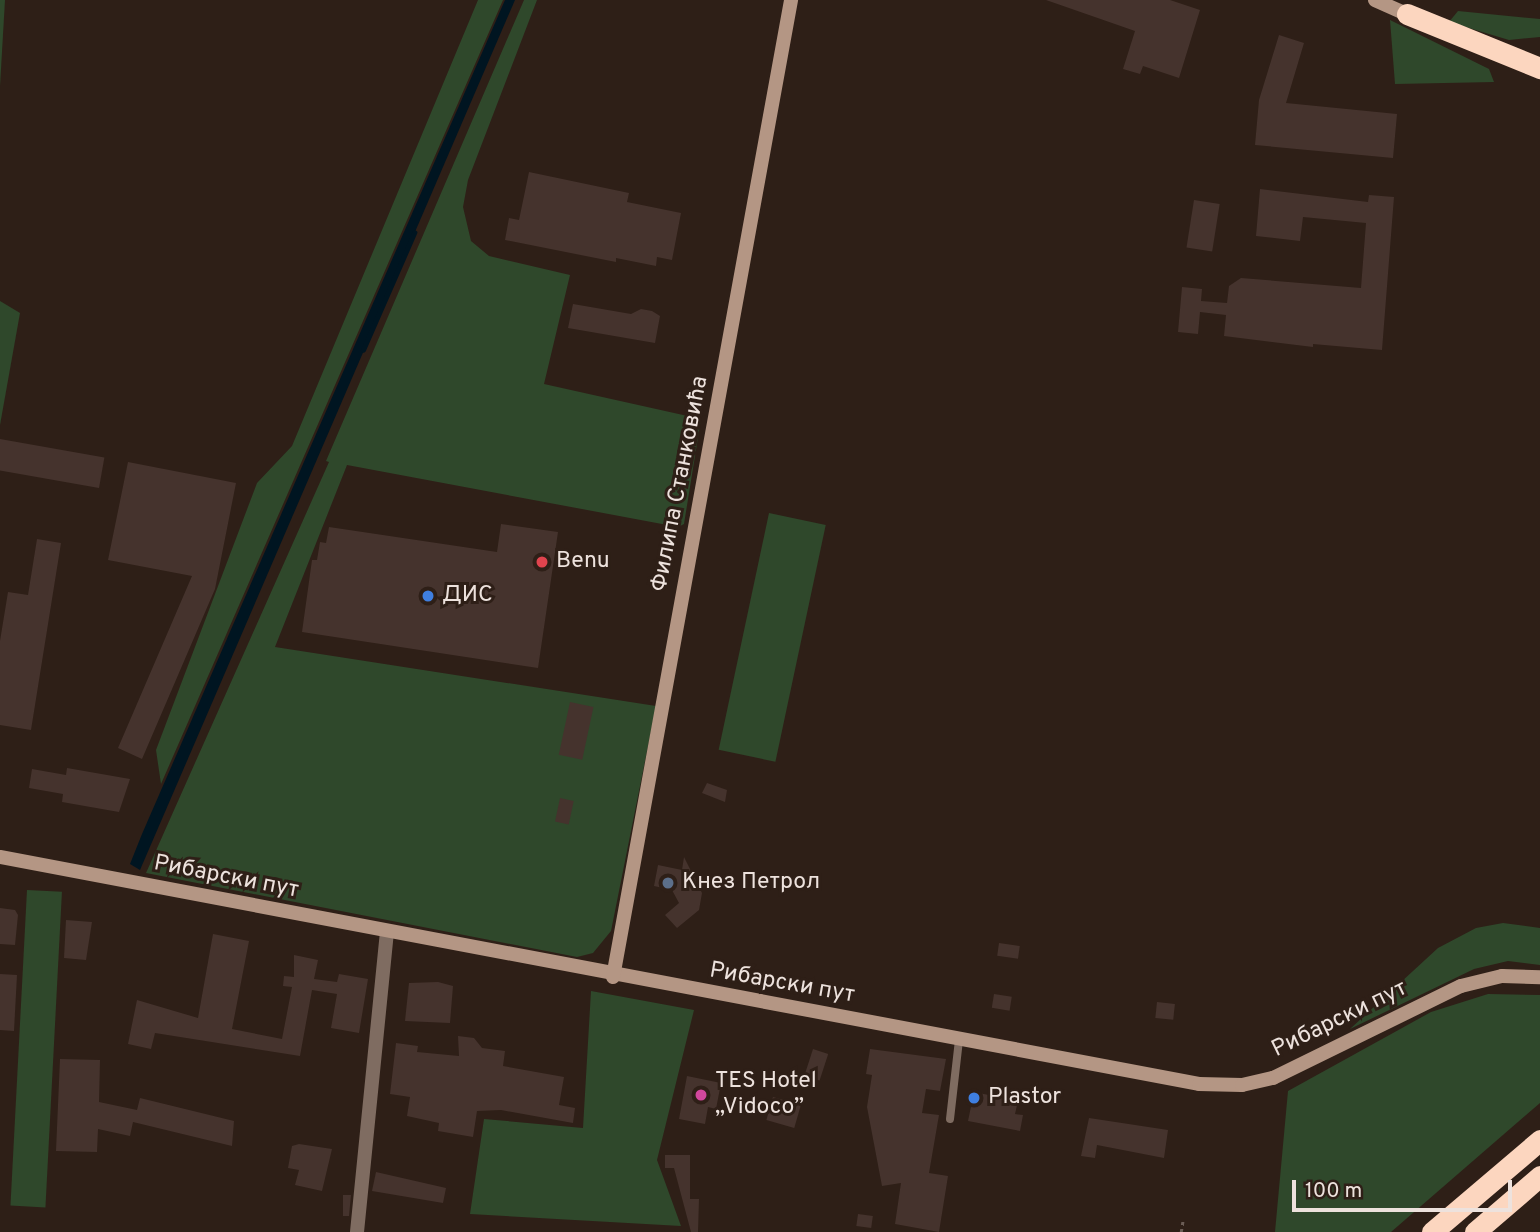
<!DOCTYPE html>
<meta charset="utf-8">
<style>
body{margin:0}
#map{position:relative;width:1540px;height:1232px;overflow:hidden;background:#2e1f17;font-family:Overpass,sans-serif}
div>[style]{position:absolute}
.green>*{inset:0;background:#2f482b;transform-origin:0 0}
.water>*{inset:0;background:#001521}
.stream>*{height:4.5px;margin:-2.25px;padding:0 2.25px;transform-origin:2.25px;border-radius:2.25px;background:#001521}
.building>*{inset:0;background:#45332d;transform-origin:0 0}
.path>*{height:2.5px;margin-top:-1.25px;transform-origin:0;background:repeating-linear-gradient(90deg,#6b5d56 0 3.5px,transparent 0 7px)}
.service>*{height:8px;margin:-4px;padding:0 4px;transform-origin:4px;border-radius:4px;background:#7f6c61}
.minor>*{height:14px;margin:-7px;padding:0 7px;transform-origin:7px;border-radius:7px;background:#7f6c61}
.secondary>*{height:14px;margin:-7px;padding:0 7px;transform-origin:7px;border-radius:7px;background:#b49684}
.motorway>*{height:21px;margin:-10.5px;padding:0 10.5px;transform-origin:10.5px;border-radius:10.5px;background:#fcd6bf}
.dots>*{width:19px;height:19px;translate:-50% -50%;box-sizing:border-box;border:4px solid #2e1f17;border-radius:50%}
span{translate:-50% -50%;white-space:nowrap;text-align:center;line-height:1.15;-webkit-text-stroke:6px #2e1f17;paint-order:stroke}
.street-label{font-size:23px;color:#ede2dd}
.poi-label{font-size:23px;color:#ede2dd}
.left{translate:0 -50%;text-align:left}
.scale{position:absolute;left:1292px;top:1180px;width:220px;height:32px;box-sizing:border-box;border:4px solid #ede2dd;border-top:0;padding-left:9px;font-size:21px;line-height:24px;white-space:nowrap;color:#ede2dd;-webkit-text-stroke:5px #2e1f17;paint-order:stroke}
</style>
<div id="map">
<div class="green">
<i style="clip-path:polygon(0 0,5px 0,0 86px)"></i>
<i style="clip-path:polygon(478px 0,503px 0,161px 784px,156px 750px,257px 483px,292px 446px)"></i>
<i style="clip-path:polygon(524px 0,537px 0,468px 180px,463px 207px,471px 241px,489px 256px,570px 275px,544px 384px,701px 419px,684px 524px,678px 527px,347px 465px,275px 647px,656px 706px,611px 931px,593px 953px,577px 957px,146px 873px,329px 462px,326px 461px)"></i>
<i style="clip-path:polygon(1458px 11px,1540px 19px,1540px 37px,1509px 40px,1449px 22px)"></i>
<i style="clip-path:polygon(1390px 20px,1489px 69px,1494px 82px,1395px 84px)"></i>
<i style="clip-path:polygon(0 301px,20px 313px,0 425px)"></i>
<i style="left:769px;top:513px;width:58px;height:242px;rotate:12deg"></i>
<i style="left:27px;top:890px;width:35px;height:316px;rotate:3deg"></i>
<i style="clip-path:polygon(1503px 923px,1540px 928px,1540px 965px,1508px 961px,1474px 969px,1350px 1029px,1438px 948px,1476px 928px)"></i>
<i style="clip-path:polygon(591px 991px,694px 1010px,657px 1160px,681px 1226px,470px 1214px,484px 1119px,583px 1128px)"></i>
<i style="clip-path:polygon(1488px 994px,1540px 995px,1540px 1103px,1391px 1232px,1275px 1232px,1288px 1091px,1431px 1012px)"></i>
</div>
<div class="water">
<i style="clip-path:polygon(505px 0,515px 0,140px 870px,130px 864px,142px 834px)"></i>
</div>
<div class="stream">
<i style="left:363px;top:350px;width:128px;rotate:-66.4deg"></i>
</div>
<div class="building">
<i style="clip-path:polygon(1046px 0,1170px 0,1200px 10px,1179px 78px,1143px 66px,1140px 74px,1123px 69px,1135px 31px)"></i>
<i style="clip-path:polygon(1279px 35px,1304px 43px,1286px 103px,1397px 114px,1393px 158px,1255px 145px,1259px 100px)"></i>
<i style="clip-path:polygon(529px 172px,629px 193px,627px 202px,681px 213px,672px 260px,657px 257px,656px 266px,616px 258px,616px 262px,505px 240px,509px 218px,519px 220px)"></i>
<i style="clip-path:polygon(1260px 189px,1368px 202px,1369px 195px,1394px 197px,1382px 350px,1313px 344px,1313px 347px,1224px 336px,1226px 315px,1200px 312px,1198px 334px,1178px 332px,1182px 287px,1202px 289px,1201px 301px,1227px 303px,1229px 286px,1241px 278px,1361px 288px,1366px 223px,1303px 217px,1300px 241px,1256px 236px)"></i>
<i style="left:1194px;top:200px;width:26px;height:48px;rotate:9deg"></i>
<i style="clip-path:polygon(573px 304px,631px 314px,641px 309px,652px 311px,660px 316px,655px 343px,568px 328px)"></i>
<i style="left:0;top:439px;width:106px;height:31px;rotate:10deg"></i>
<i style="clip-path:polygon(128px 462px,236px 483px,215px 589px,142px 759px,118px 748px,192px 576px,108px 560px)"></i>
<i style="clip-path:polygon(501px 524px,558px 532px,538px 668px,302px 632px,312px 560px,317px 560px,320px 542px,326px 543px,329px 527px,497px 552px)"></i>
<i style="clip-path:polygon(37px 539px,61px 543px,31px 730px,0 725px,0 641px,8px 592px,28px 595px)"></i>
<i style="left:570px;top:702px;width:24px;height:54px;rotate:12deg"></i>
<i style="clip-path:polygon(67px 768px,130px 779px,119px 812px,62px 802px,63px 794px,29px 788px,32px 769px,66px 775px)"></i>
<i style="clip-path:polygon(707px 783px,727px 790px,725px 802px,702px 793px)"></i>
<i style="left:560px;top:798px;width:14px;height:24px;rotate:12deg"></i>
<i style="clip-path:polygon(684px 857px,702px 893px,699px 910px,677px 928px,665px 915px,679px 903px,672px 890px,654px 886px,658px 865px,682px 870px)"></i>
<i style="clip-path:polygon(0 908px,15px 910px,18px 915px,15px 945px,0 944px)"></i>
<i style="clip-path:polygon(66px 920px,92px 922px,86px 960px,64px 958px)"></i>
<i style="clip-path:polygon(213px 934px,249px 941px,232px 1029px,282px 1039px,292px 987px,283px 986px,284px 976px,294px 977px,294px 955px,318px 960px,314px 979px,337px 982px,339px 974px,368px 979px,359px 1033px,331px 1028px,337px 994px,312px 990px,300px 1056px,155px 1033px,151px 1049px,128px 1044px,137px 1000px,198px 1018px)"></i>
<i style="left:999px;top:943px;width:21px;height:13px;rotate:8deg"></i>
<i style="clip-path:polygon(0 974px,17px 975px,14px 1031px,0 1030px)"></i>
<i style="clip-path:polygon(438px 982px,453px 986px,450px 1023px,405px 1021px,409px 983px)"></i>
<i style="left:994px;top:994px;width:18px;height:14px;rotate:9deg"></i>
<i style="left:1157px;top:1002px;width:18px;height:16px;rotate:6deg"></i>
<i style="clip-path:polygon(458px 1036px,474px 1038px,482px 1048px,505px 1051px,503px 1066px,564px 1077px,559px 1105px,575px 1108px,573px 1123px,501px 1110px,477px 1111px,473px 1137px,438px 1131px,439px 1123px,407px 1116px,410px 1097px,390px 1094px,396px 1043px,418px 1046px,417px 1052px,459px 1056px)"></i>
<i style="left:813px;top:1049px;width:16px;height:28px;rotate:18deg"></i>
<i style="clip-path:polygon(870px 1049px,946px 1059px,940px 1091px,926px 1089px,922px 1113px,939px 1115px,929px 1173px,948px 1176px,939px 1232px,895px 1224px,901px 1183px,882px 1186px,867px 1107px,872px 1075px,866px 1074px)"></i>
<i style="clip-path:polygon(60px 1059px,100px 1060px,99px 1102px,137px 1110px,140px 1098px,234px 1121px,232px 1146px,133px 1122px,130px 1136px,98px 1129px,97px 1152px,56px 1151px)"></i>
<i style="clip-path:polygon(687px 1076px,721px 1083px,716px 1109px,708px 1107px,705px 1124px,679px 1119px)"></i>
<i style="clip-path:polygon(974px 1092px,1018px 1101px,1015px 1114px,1023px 1115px,1020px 1131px,968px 1121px)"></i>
<i style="left:773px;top:1097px;width:29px;height:24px;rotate:16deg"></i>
<i style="clip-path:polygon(1089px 1118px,1168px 1130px,1164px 1158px,1097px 1145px,1095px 1158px,1081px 1156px)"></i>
<i style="clip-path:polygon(299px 1144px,332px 1149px,322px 1191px,295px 1185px,299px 1170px,288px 1168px,292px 1146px)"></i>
<i style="clip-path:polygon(665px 1155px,690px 1155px,690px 1199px,699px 1199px,698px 1232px,691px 1232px,674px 1168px,665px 1168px)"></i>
<i style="clip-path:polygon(376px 1172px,446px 1188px,443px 1203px,372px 1191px)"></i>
<i style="clip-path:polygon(343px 1195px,351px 1195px,349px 1216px,343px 1216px)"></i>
<i style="left:858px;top:1214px;width:15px;height:12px;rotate:8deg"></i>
</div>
<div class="path">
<i style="left:1181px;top:1232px;width:12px;rotate:-81deg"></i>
</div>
<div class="service">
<i style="left:950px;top:1119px;width:80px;rotate:-83.5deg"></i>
</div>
<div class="minor">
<i style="left:357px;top:1232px;width:301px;rotate:-84.3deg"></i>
</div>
<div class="secondary">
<i style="left:1375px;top:0;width:35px;rotate:24deg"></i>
<i style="left:0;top:857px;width:1220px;rotate:10.72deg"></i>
<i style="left:1199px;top:1084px;width:43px;rotate:1.3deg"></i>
<i style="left:1242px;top:1085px;width:32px;rotate:-13deg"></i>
<i style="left:1273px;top:1078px;width:209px;rotate:-26.1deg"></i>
<i style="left:1461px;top:986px;width:42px;rotate:-13.7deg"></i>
<i style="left:1502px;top:976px;width:38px;rotate:2deg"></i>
<i style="left:613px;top:977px;width:993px;rotate:-79.67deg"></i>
</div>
<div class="motorway">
<i style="left:1407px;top:14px;width:144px;rotate:22.1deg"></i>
<i style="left:1432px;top:1232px;width:142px;rotate:-40.4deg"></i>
<i style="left:1475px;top:1232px;width:86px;rotate:-40.7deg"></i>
</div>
<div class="dots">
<i style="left:542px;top:562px;background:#e0444e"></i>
<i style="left:428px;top:596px;background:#3f7fe0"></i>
<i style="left:668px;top:883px;background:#5c6f8a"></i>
<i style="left:701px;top:1095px;background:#d1479c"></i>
<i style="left:974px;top:1098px;background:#3f7fe0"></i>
</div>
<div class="street-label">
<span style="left:681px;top:484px;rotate:-79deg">Филипа Станковића</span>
<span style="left:226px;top:878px;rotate:11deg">Рибарски пут</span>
<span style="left:782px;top:984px;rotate:10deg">Рибарски пут</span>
<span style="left:1340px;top:1020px;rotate:-26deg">Рибарски пут</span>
</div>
<div class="poi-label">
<span class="left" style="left:556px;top:562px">Benu</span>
<span class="left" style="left:442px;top:596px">ДИС</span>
<span class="left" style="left:682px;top:883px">Кнез Петрол</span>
<span class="left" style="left:715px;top:1095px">TES Hotel<br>„Vidoco”</span>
<span class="left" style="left:988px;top:1098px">Plastor</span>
</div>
<div class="scale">100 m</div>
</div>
